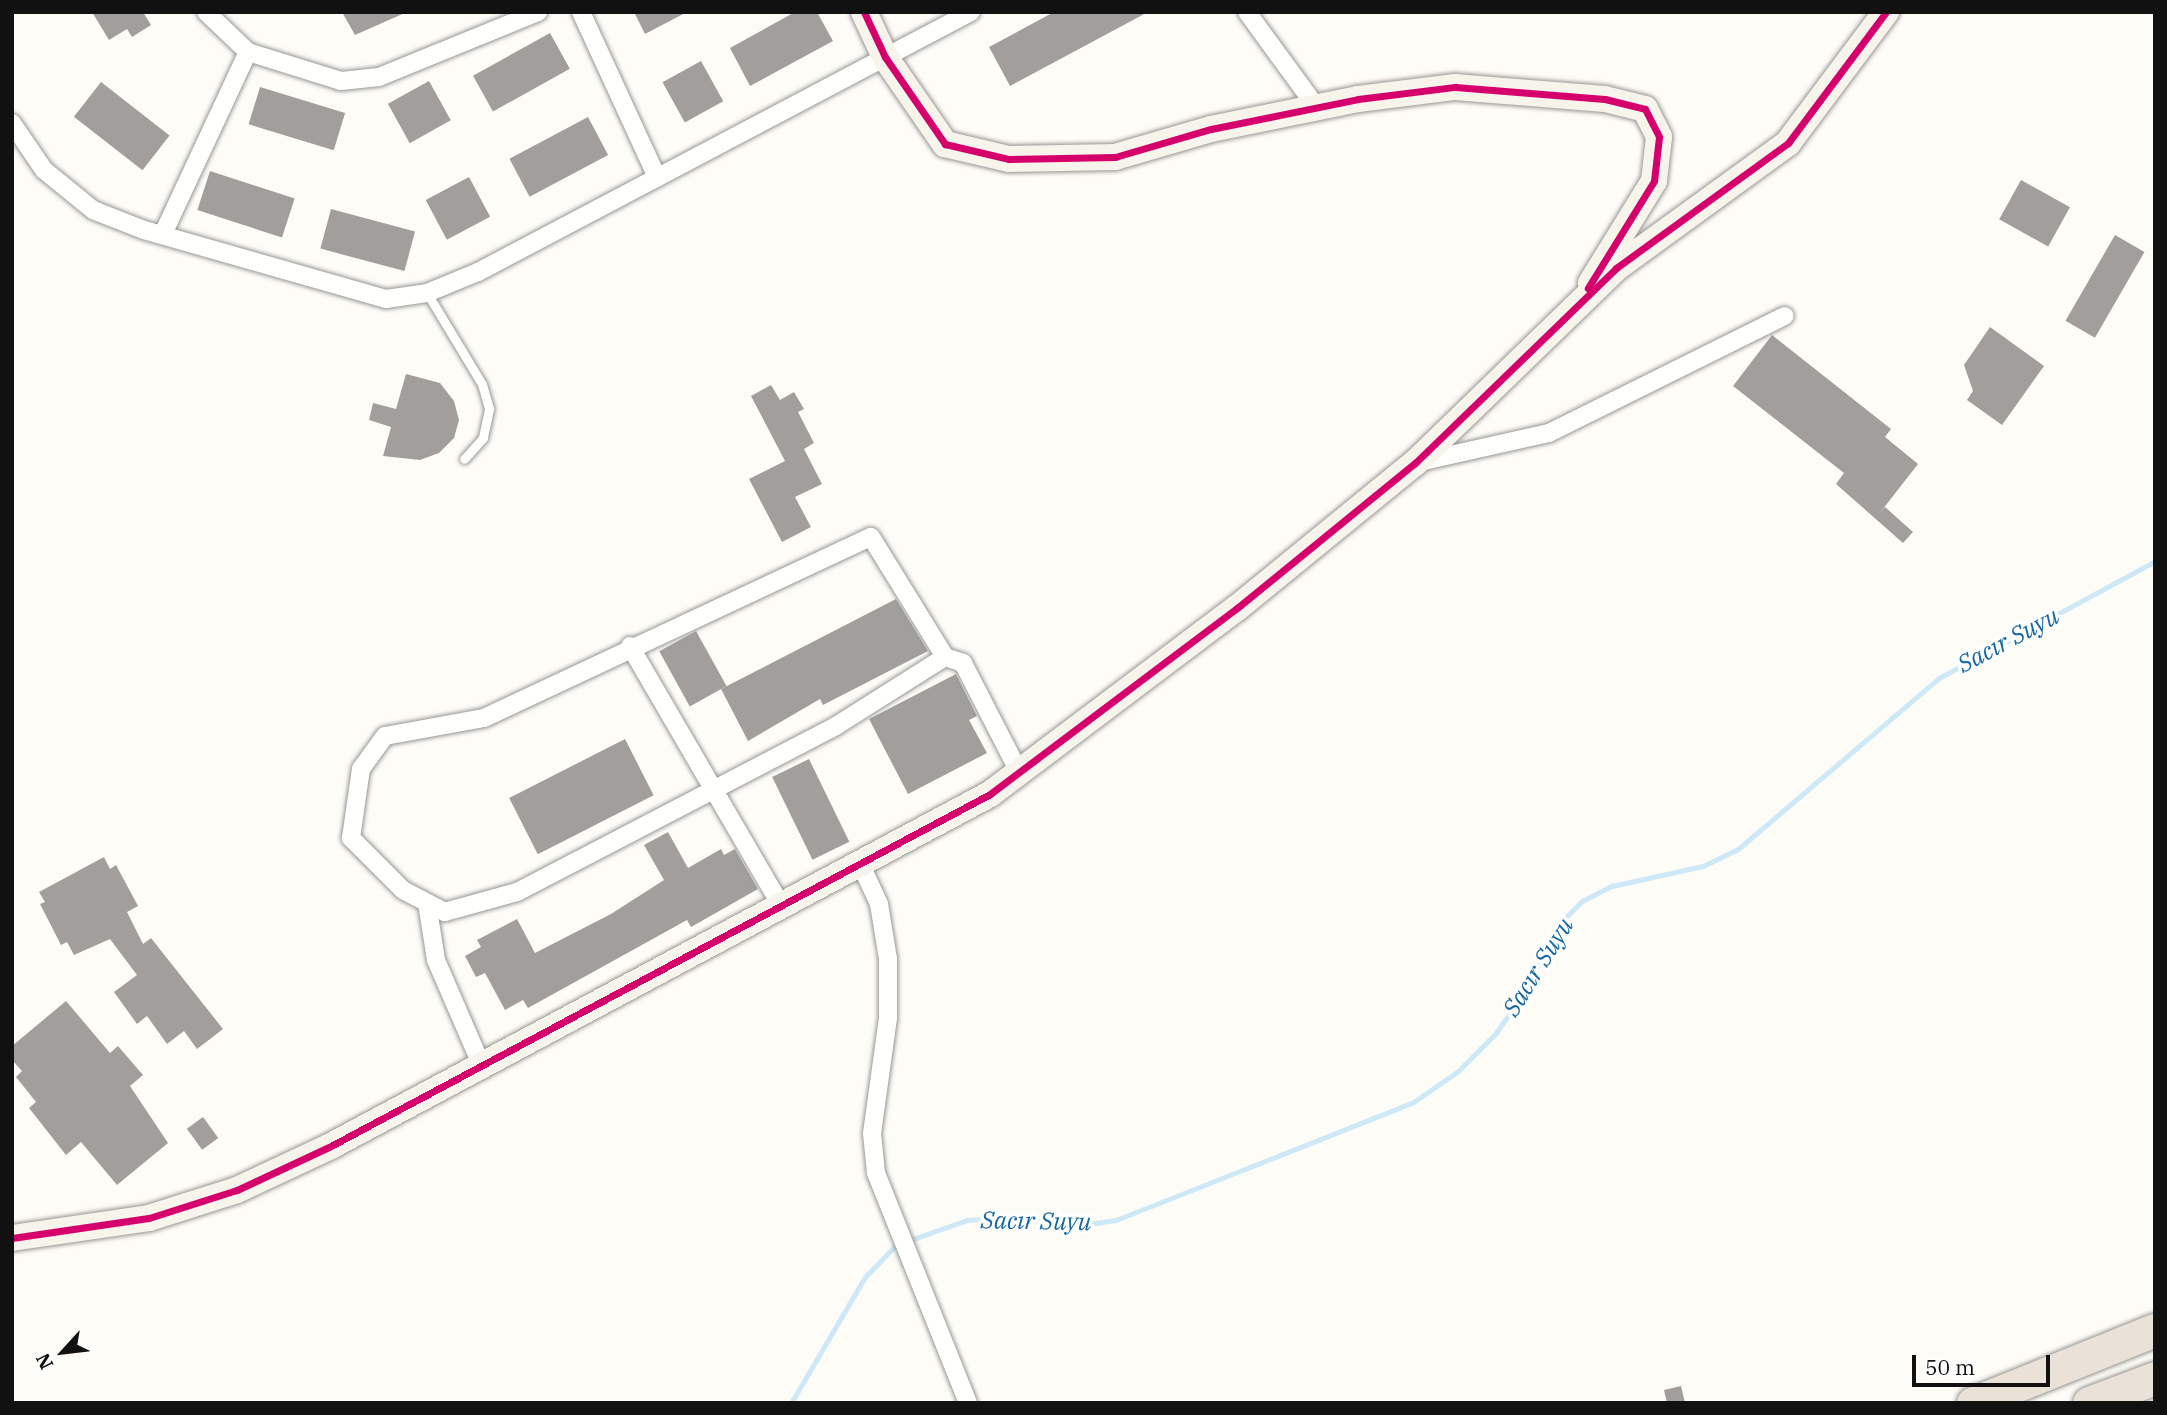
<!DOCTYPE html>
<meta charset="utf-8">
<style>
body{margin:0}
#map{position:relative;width:2167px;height:1415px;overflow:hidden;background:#fdfcf7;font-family:"IBM Plex Serif",serif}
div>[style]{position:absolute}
.stream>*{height:5px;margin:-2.5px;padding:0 2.5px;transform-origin:2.5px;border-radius:2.5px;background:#cde8f7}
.building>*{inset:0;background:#a19f9c;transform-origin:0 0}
.roads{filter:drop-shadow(0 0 2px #979795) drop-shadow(0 0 2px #979795)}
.lane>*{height:9px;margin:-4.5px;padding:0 4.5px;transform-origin:4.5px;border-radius:4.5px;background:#fffffe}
.street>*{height:18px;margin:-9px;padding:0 9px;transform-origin:9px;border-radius:9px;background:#fffffe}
.secondary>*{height:26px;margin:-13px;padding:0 13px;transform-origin:13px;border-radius:13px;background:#f6f4eb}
.highway>*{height:33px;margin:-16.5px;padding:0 16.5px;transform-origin:16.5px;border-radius:16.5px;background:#eae1d8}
.cycleway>*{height:7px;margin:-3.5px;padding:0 3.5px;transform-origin:3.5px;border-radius:3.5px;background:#d6006c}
span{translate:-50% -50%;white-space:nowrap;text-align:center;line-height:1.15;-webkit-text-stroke:7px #fff;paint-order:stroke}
.water-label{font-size:24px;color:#1768a6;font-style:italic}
.frame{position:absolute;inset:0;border:14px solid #111;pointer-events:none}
.north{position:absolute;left:28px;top:1317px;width:70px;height:70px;-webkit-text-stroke:5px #fff;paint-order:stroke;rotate:243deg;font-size:19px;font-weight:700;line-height:28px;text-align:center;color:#111}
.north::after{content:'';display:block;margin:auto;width:24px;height:32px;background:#111;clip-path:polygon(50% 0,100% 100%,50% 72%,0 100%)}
.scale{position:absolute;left:1912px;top:1355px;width:138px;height:32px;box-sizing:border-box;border:4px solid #111;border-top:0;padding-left:9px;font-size:21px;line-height:24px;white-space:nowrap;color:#111;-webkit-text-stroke:5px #fff;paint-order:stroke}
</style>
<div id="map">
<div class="stream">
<i style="left:791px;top:1403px;width:146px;rotate:-59.6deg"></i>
<i style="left:865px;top:1277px;width:45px;rotate:-45.9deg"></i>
<i style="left:896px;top:1245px;width:75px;rotate:-19.4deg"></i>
<i style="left:967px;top:1220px;width:43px;rotate:-4deg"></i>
<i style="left:1010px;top:1217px;width:66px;rotate:7.9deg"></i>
<i style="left:1075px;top:1226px;width:41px;rotate:-8.3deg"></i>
<i style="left:1116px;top:1220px;width:318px;rotate:-21.6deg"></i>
<i style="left:1412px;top:1103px;width:55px;rotate:-34.6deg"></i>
<i style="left:1457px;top:1072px;width:55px;rotate:-45deg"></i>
<i style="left:1496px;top:1033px;width:53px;rotate:-55.7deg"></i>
<i style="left:1526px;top:989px;width:72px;rotate:-63.4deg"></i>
<i style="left:1558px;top:925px;width:34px;rotate:-45deg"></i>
<i style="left:1582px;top:901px;width:34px;rotate:-27deg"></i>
<i style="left:1612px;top:886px;width:93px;rotate:-12.4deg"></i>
<i style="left:1703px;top:866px;width:39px;rotate:-26deg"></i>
<i style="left:1738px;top:849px;width:264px;rotate:-40.4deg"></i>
<i style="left:1939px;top:678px;width:246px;rotate:-28.4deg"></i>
</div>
<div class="building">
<i style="clip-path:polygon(92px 12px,143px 12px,151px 25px,132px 37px,127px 29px,109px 40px)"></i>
<i style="clip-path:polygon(342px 12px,407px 12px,355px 35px)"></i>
<i style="clip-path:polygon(634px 12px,687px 12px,645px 34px)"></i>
<i style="clip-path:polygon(795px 12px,817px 12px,833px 41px,750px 86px,730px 48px)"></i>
<i style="clip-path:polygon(1054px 12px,1148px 12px,1010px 86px,989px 47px)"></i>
<i style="left:550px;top:33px;width:41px;height:88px;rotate:61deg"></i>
<i style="left:701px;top:61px;width:46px;height:44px;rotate:61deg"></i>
<i style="left:429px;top:81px;width:45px;height:47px;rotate:61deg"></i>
<i style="left:101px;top:82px;width:87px;height:44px;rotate:38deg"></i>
<i style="left:260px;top:87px;width:89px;height:39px;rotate:17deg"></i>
<i style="left:588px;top:117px;width:43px;height:89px;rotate:62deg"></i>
<i style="left:210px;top:171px;width:89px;height:41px;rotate:18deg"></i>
<i style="left:469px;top:177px;width:45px;height:49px;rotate:62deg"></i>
<i style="left:2021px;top:180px;width:56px;height:45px;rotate:29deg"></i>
<i style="left:331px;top:209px;width:87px;height:41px;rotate:15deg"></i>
<i style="left:2115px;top:235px;width:34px;height:99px;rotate:30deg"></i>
<i style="clip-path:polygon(1990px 327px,2044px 366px,2002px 425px,1967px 400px,1973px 391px,1964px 365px)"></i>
<i style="clip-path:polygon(1772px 335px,1891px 429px,1885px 437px,1918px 464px,1879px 514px,1885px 507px,1913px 532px,1903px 543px,1836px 484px,1844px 473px,1733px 386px)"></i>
<i style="clip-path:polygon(406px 374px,440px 383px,454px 401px,459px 420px,454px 438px,439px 453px,420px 460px,383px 456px,391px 427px,369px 420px,373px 403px,396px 409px)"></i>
<i style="clip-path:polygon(771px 385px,780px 400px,794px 392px,804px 409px,798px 412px,814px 443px,804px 449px,822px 484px,795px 497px,811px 527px,782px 542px,749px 479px,785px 461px,751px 396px)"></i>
<i style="clip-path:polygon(896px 599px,928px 651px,823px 705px,820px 699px,748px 741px,721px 689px)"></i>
<i style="left:696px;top:631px;width:63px;height:42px;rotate:61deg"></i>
<i style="clip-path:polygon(956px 674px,977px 716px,969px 720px,987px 753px,908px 794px,869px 719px)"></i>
<i style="left:625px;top:739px;width:63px;height:130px;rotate:63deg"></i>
<i style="left:809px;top:759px;width:92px;height:41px;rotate:64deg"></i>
<i style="clip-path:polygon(668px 832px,688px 868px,721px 849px,724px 855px,735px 849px,758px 889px,691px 927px,687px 920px,528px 1008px,523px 1000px,505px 1010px,485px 973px,476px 977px,465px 956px,481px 947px,477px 940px,517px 919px,535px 953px,611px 914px,664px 880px,644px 845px)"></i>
<i style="clip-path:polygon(104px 857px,110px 869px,116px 865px,138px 906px,127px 912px,143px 944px,151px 938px,223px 1029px,197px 1049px,184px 1031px,167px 1044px,147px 1016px,137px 1024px,114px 992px,137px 975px,110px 939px,74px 955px,67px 942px,61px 945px,40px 904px,45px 902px,39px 892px)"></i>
<i style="clip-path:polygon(66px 1001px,110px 1053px,118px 1046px,143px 1075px,130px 1086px,168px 1143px,117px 1185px,81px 1142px,66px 1155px,29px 1108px,36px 1102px,16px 1077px,22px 1071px,12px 1060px,12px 1046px)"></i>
<i style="left:203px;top:1117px;width:26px;height:20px;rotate:54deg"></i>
<i style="clip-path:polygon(1681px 1386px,1685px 1403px,1667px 1403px,1664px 1390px)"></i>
</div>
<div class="roads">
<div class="lane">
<i style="left:427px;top:293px;width:106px;rotate:58.9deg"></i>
<i style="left:482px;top:384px;width:26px;rotate:74deg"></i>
<i style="left:489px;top:409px;width:30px;rotate:102deg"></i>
<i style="left:483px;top:438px;width:28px;rotate:132deg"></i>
</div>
<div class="street">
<i style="left:206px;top:12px;width:58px;rotate:43.6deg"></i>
<i style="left:581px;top:12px;width:182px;rotate:65.3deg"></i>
<i style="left:1247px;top:12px;width:119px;rotate:53.9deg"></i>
<i style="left:12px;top:123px;width:57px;rotate:55.8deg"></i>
<i style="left:44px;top:170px;width:63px;rotate:39.2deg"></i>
<i style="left:93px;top:210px;width:55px;rotate:21.4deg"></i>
<i style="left:144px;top:230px;width:252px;rotate:15.9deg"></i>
<i style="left:386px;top:299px;width:41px;rotate:-8.3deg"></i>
<i style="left:427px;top:293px;width:55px;rotate:-22.4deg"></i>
<i style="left:478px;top:272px;width:557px;rotate:-27.81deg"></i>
<i style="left:163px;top:234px;width:201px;rotate:-65deg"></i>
<i style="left:248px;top:52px;width:97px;rotate:17.3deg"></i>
<i style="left:341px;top:81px;width:38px;rotate:-6deg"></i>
<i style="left:379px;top:77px;width:172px;rotate:-22.2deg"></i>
<i style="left:1419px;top:462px;width:133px;rotate:-12.6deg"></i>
<i style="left:1549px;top:433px;width:263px;rotate:-26.4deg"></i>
<i style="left:630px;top:646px;width:298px;rotate:59.8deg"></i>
<i style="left:945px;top:657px;width:129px;rotate:147.7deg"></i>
<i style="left:836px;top:726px;width:360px;rotate:152.5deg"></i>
<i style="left:517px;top:892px;width:75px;rotate:164.5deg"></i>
<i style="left:445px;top:912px;width:47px;rotate:-152.4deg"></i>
<i style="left:403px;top:890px;width:74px;rotate:-135deg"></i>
<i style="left:351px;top:838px;width:70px;rotate:-81.8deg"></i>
<i style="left:361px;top:769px;width:41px;rotate:-54deg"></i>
<i style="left:385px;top:736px;width:101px;rotate:-10.3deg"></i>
<i style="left:484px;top:718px;width:427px;rotate:-25.1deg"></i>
<i style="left:871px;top:537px;width:141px;rotate:58.3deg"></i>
<i style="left:945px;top:657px;width:19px;rotate:18deg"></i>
<i style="left:963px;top:663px;width:125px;rotate:62.8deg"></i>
<i style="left:860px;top:863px;width:45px;rotate:65.1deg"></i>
<i style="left:879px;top:904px;width:56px;rotate:80.7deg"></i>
<i style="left:888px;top:959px;width:59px;rotate:90deg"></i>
<i style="left:888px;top:1018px;width:116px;rotate:97.9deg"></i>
<i style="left:872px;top:1133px;width:40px;rotate:84.3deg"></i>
<i style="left:876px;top:1173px;width:248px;rotate:68.2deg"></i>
<i style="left:427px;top:903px;width:58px;rotate:81deg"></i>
<i style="left:436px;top:960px;width:113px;rotate:66.6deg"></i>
</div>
<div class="secondary">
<i style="left:864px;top:12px;width:50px;rotate:65deg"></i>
<i style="left:885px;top:57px;width:106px;rotate:55.4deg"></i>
<i style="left:945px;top:144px;width:66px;rotate:13.2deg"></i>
<i style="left:1009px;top:159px;width:106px;rotate:-1.1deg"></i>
<i style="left:1115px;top:157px;width:100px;rotate:-16.3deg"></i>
<i style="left:1211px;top:129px;width:150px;rotate:-11.5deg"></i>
<i style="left:1358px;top:99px;width:98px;rotate:-7.1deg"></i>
<i style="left:1455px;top:87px;width:150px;rotate:4.6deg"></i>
<i style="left:1605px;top:99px;width:41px;rotate:14deg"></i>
<i style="left:1645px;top:109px;width:31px;rotate:63deg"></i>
<i style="left:1659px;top:137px;width:44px;rotate:96.5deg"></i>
<i style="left:1654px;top:181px;width:120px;rotate:121.7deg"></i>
<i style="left:12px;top:1238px;width:138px;rotate:-8.3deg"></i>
<i style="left:149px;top:1218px;width:92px;rotate:-17.7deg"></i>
<i style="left:237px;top:1190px;width:102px;rotate:-25.1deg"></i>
<i style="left:329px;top:1147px;width:749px;rotate:-28.1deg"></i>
<i style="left:990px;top:794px;width:309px;rotate:-37deg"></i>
<i style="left:1237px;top:608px;width:230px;rotate:-39.2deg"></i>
<i style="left:1415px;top:463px;width:280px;rotate:-44.1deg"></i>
<i style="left:1616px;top:268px;width:213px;rotate:-36deg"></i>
<i style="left:1788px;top:143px;width:164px;rotate:-53.2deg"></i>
</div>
<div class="highway">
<i style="left:1973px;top:1403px;width:196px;rotate:-21.9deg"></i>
<i style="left:2089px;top:1403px;width:71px;rotate:-20.7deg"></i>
</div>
</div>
<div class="cycleway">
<i style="left:864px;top:12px;width:50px;rotate:65deg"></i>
<i style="left:885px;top:57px;width:106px;rotate:55.4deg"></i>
<i style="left:945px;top:144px;width:66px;rotate:13.2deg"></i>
<i style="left:1009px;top:159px;width:106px;rotate:-1.1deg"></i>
<i style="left:1115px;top:157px;width:100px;rotate:-16.3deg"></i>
<i style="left:1211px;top:129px;width:150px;rotate:-11.5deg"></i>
<i style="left:1358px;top:99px;width:98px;rotate:-7.1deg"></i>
<i style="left:1455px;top:87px;width:150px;rotate:4.6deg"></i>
<i style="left:1605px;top:99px;width:41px;rotate:14deg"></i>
<i style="left:1645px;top:109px;width:31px;rotate:63deg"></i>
<i style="left:1659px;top:137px;width:44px;rotate:96.5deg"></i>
<i style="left:1654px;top:181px;width:126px;rotate:121.7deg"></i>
<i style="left:12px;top:1238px;width:138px;rotate:-8.3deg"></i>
<i style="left:149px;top:1218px;width:92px;rotate:-17.7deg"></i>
<i style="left:237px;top:1190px;width:102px;rotate:-25.1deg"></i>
<i style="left:329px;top:1147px;width:749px;rotate:-28.1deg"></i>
<i style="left:990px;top:794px;width:309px;rotate:-37deg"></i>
<i style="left:1237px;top:608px;width:230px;rotate:-39.2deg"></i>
<i style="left:1415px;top:463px;width:280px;rotate:-44.1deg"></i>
<i style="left:1616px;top:268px;width:213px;rotate:-36deg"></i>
<i style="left:1788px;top:143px;width:164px;rotate:-53.2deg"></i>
</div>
<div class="water-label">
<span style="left:2008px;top:640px;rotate:-28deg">Sacır Suyu</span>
<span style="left:1538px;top:967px;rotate:-58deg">Sacır Suyu</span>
<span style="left:1036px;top:1221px;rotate:1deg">Sacır Suyu</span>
</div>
<div class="frame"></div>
<div class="north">N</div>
<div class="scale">50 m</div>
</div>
